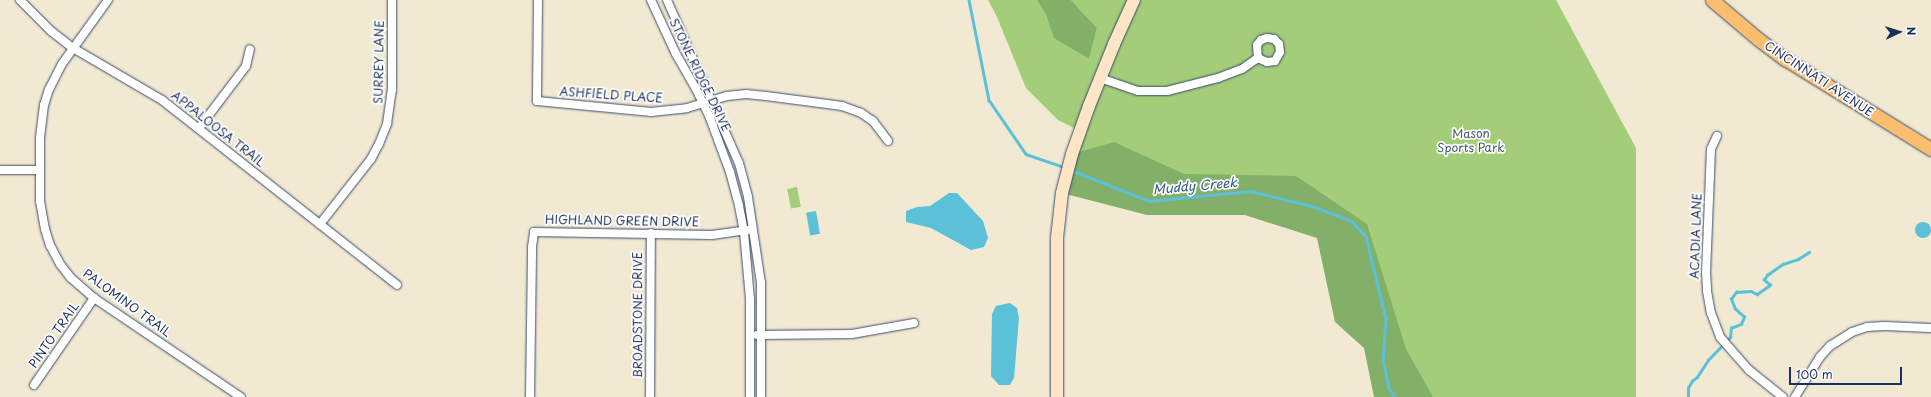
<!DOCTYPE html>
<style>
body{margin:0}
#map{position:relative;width:1931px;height:397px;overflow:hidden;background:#f1e9d1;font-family:"Playpen Sans",sans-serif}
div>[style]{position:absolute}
.green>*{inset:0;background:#a3cd79;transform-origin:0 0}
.forest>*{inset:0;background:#82b069}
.water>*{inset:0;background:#5bc1d8;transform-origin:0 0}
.round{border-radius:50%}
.stream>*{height:2.5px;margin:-1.25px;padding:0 1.25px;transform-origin:1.25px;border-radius:1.25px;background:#5bc1d8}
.roads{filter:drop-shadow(0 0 1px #3b4b6f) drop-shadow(0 0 1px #3b4b6f)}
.street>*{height:8px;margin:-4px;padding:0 4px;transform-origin:4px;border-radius:4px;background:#fff}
.secondary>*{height:12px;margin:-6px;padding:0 6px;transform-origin:6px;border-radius:6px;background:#fde5c5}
.primary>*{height:13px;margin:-6.5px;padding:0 6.5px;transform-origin:6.5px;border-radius:6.5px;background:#fbbd6e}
span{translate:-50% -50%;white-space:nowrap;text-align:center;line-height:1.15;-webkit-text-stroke:3.5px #fff;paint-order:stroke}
.street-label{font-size:12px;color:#1b2f5e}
.park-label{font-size:12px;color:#445e66}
.water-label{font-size:13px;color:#2e5b83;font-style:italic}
.north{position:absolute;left:1879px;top:12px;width:40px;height:40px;-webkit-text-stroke:3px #fff;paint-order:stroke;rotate:86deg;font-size:11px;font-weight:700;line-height:16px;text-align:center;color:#1b2f5e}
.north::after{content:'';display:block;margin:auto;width:14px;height:18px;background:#1b2f5e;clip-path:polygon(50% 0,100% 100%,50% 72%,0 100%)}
.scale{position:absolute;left:1789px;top:367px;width:113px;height:18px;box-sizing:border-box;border:2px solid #1b2f5e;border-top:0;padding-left:5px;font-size:12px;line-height:14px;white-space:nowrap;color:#1b2f5e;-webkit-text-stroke:3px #fff;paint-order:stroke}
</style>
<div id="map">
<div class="green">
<i style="clip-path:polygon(988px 0,1037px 0,1046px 15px,1055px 38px,1089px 59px,1097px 28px,1071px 0,1556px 0,1636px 148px,1636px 397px,1395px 397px,1366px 236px,1068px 169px,1080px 131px,1058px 120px,1026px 88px,997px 17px)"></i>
<i style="left:797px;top:187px;width:20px;height:10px;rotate:79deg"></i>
</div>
<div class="forest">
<i style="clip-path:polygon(1037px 0,1071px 0,1097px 28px,1089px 59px,1054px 38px,1046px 15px)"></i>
<i style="clip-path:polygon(1114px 142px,1184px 174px,1296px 176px,1367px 224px,1406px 349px,1433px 397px,1374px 397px,1364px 348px,1335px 322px,1317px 238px,1245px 215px,1147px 215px,1062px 193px,1072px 154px)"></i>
</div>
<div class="water">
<i style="clip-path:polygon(949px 193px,957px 193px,983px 221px,988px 238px,984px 247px,971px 250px,931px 228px,906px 222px,906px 211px,917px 207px,930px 206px)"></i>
<i style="left:816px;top:211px;width:23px;height:10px;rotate:80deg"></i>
<i class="round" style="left:1915px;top:222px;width:16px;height:16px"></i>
<i style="clip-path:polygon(1010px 303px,1017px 308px,1019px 318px,1014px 378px,1010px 385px,999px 385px,991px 376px,992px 314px,996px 306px)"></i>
</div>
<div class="stream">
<i style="left:969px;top:0;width:102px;rotate:78.7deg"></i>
<i style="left:989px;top:100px;width:65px;rotate:55.6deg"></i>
<i style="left:1026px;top:154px;width:40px;rotate:18.9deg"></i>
<i style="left:1071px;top:170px;width:84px;rotate:21.7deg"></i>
<i style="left:1149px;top:201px;width:102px;rotate:-5.6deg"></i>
<i style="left:1251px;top:191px;width:66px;rotate:14deg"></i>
<i style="left:1315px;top:207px;width:39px;rotate:21deg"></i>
<i style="left:1351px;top:221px;width:21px;rotate:45deg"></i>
<i style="left:1366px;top:236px;width:85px;rotate:76.5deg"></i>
<i style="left:1386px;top:319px;width:39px;rotate:94deg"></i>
<i style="left:1383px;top:358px;width:31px;rotate:79deg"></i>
<i style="left:1389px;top:388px;width:11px;rotate:56deg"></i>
<i style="left:1688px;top:397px;width:9px;rotate:-90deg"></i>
<i style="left:1688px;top:388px;width:8px;rotate:-60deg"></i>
<i style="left:1692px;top:381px;width:6px;rotate:-39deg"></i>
<i style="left:1697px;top:377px;width:20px;rotate:-57deg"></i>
<i style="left:1708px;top:360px;width:32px;rotate:-46deg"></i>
<i style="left:1730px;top:337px;width:9px;rotate:-84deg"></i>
<i style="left:1731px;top:328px;width:11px;rotate:-22deg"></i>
<i style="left:1741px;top:324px;width:8px;rotate:-67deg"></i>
<i style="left:1744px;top:317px;width:12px;rotate:-138deg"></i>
<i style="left:1735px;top:309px;width:11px;rotate:-112deg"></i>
<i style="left:1731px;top:299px;width:9px;rotate:-54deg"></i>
<i style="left:1736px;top:292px;width:15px;rotate:-4deg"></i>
<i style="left:1751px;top:291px;width:7px;rotate:27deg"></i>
<i style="left:1757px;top:294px;width:16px;rotate:-35deg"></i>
<i style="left:1770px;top:285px;width:8px;rotate:-140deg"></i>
<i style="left:1764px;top:280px;width:6px;rotate:-59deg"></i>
<i style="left:1767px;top:275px;width:19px;rotate:-35deg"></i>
<i style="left:1783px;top:264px;width:16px;rotate:-18deg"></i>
<i style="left:1798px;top:259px;width:13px;rotate:-32deg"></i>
</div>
<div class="roads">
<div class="street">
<i style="left:20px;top:0;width:44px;rotate:45deg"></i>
<i style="left:51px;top:31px;width:28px;rotate:38deg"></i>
<i style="left:73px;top:48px;width:103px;rotate:30.3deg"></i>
<i style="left:162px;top:100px;width:299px;rotate:38.2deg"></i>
<i style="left:108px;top:0;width:79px;rotate:125.7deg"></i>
<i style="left:62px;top:64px;width:28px;rotate:117deg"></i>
<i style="left:49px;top:89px;width:17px;rotate:107deg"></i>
<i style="left:44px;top:105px;width:33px;rotate:97deg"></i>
<i style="left:40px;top:138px;width:63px;rotate:90deg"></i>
<i style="left:40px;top:201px;width:28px;rotate:80deg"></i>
<i style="left:45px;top:229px;width:17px;rotate:73deg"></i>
<i style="left:50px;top:245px;width:21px;rotate:62deg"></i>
<i style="left:60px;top:264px;width:18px;rotate:52deg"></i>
<i style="left:71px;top:278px;width:30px;rotate:41deg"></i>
<i style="left:94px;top:298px;width:177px;rotate:34deg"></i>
<i style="left:538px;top:0;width:101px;rotate:90.6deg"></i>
<i style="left:537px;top:101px;width:115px;rotate:5.5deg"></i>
<i style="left:651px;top:112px;width:36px;rotate:-6deg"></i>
<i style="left:687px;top:108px;width:42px;rotate:-16.7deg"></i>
<i style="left:727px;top:96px;width:19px;rotate:-6deg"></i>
<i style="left:746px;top:94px;width:20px;rotate:6deg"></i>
<i style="left:766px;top:96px;width:77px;rotate:7.5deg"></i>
<i style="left:842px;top:106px;width:20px;rotate:20deg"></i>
<i style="left:861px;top:113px;width:14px;rotate:34deg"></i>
<i style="left:873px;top:121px;width:25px;rotate:53deg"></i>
<i style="left:651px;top:0;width:60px;rotate:65.2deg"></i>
<i style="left:676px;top:54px;width:40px;rotate:60.3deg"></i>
<i style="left:696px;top:89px;width:32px;rotate:64deg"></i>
<i style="left:710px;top:118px;width:58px;rotate:69.7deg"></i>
<i style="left:730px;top:172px;width:35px;rotate:75deg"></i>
<i style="left:739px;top:206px;width:26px;rotate:79deg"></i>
<i style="left:744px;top:232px;width:67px;rotate:84.9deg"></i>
<i style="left:750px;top:299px;width:98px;rotate:90deg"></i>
<i style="left:667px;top:0;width:178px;rotate:66.2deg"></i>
<i style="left:739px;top:163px;width:35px;rotate:75deg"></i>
<i style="left:748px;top:197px;width:87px;rotate:81.4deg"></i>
<i style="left:761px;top:283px;width:114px;rotate:90deg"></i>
<i style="left:1100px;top:78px;width:40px;rotate:18.9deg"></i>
<i style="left:1138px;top:91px;width:29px"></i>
<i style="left:1167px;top:91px;width:53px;rotate:-14.3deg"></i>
<i style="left:1218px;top:78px;width:26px;rotate:-21deg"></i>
<i style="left:1242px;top:69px;width:19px;rotate:-35deg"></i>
<i style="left:1258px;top:58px;width:10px;rotate:24deg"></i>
<i style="left:1267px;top:62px;width:8px;rotate:-7deg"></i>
<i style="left:1275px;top:61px;width:10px;rotate:-61deg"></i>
<i style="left:1280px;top:52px;width:8px;rotate:-97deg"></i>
<i style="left:1279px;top:44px;width:7px;rotate:-135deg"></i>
<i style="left:1274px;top:39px;width:7px;rotate:-172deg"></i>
<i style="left:1267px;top:38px;width:6px;rotate:162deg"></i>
<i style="left:1261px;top:40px;width:6px;rotate:129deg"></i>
<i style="left:1257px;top:45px;width:13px;rotate:86deg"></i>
<i style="left:199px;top:128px;width:78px;rotate:-52.8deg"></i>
<i style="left:246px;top:66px;width:17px;rotate:-77deg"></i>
<i style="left:1717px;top:136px;width:14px;rotate:115deg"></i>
<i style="left:1711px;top:149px;width:122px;rotate:92.3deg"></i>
<i style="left:1706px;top:271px;width:20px;rotate:87deg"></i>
<i style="left:1707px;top:291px;width:22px;rotate:80deg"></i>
<i style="left:1711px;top:313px;width:26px;rotate:69deg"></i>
<i style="left:1720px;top:337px;width:44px;rotate:48.7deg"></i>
<i style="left:1749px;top:370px;width:43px;rotate:38.5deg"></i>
<i style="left:0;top:170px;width:39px"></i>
<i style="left:320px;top:224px;width:83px;rotate:-51.9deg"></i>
<i style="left:371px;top:159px;width:17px;rotate:-62deg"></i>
<i style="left:379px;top:144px;width:22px;rotate:-68deg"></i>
<i style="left:387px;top:124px;width:34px;rotate:-82deg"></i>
<i style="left:392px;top:90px;width:90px;rotate:-90deg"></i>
<i style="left:757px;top:335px;width:95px;rotate:-0.6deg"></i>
<i style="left:852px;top:334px;width:63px;rotate:-10.1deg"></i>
<i style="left:34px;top:385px;width:106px;rotate:-55.4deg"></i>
<i style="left:530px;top:397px;width:150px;rotate:-89.2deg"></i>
<i style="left:532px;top:247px;width:15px;rotate:-82deg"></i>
<i style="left:534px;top:232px;width:178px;rotate:1deg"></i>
<i style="left:712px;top:235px;width:37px;rotate:-8deg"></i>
<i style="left:650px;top:397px;width:164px;rotate:-89.7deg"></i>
<i style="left:1795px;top:397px;width:47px;rotate:-58deg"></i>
<i style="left:1820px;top:357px;width:15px;rotate:-48deg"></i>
<i style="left:1830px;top:346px;width:26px;rotate:-32deg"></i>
<i style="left:1852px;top:332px;width:16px;rotate:-18deg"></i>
<i style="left:1867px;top:327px;width:17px;rotate:-3deg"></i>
<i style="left:1884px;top:326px;width:47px;rotate:2.4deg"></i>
</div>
<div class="secondary">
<i style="left:1057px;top:397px;width:159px;rotate:-90deg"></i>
<i style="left:1057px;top:238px;width:45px;rotate:-83.7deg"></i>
<i style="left:1062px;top:193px;width:40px;rotate:-75.6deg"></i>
<i style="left:1072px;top:154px;width:51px;rotate:-70.5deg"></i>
<i style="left:1089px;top:106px;width:67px;rotate:-68deg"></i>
<i style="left:1114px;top:44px;width:48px;rotate:-65.6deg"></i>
</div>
<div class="primary">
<i style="left:1712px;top:0;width:60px;rotate:40.3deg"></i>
<i style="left:1758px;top:39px;width:34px;rotate:37deg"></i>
<i style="left:1785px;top:59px;width:172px;rotate:31.7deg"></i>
</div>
</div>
<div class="street-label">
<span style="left:379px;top:62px;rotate:-89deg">SURREY LANE</span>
<span style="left:700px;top:75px;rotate:64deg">STONE RIDGE DRIVE</span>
<span style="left:1819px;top:79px;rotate:33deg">CINCINNATI AVENUE</span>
<span style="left:611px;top:95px;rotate:4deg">ASHFIELD PLACE</span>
<span style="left:218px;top:129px;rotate:38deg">APPALOOSA TRAIL</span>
<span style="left:622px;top:221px;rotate:1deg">HIGHLAND GREEN DRIVE</span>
<span style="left:1696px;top:236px;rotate:-88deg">ACADIA LANE</span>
<span style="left:127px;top:303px;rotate:36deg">PALOMINO TRAIL</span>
<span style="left:638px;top:315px;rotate:-90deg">BROADSTONE DRIVE</span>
<span style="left:54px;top:335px;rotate:-55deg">PINTO TRAIL</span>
</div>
<div class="park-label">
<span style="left:1471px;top:141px">Mason<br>Sports Park</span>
</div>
<div class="water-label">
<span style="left:1195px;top:186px;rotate:-5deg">Muddy Creek</span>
</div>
<div class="north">N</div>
<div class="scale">100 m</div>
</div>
